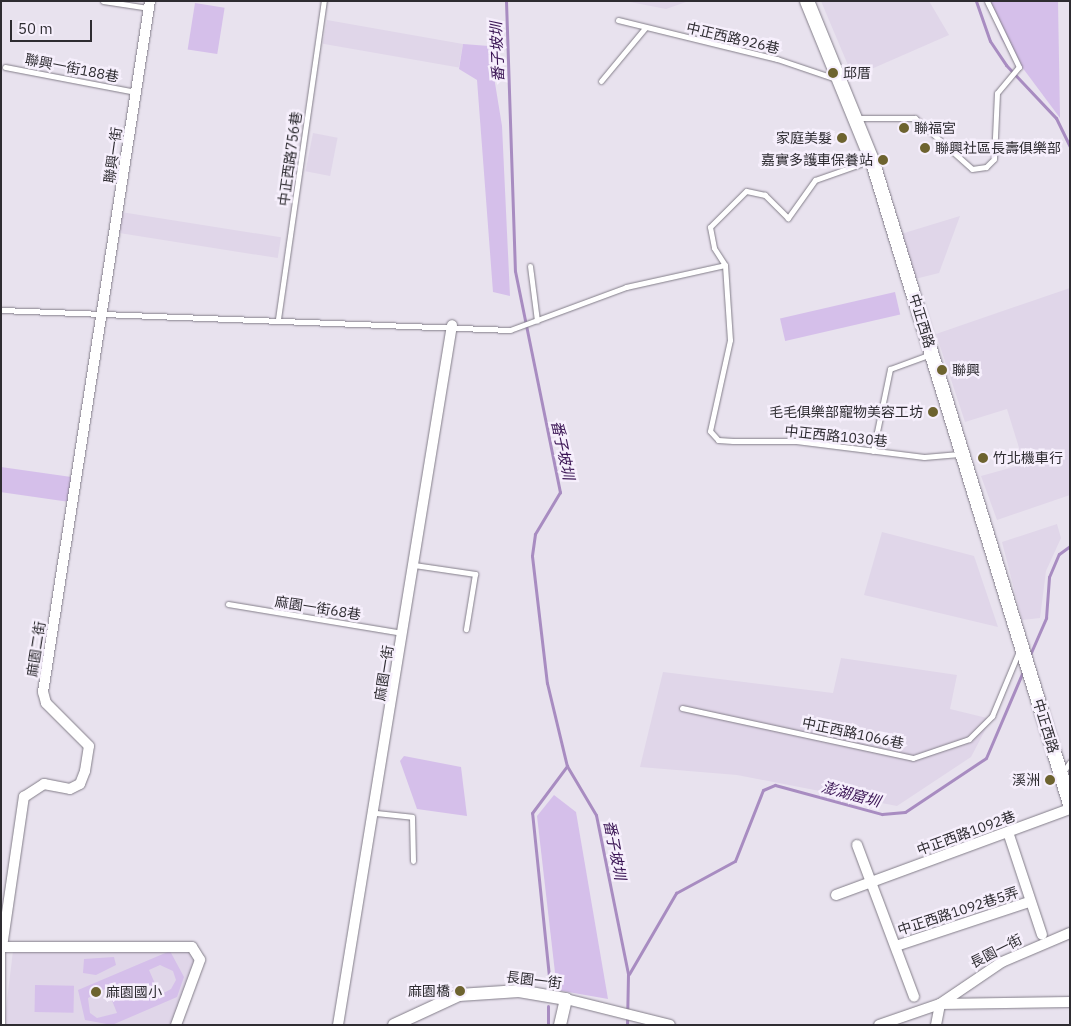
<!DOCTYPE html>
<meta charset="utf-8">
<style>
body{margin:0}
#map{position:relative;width:1071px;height:1026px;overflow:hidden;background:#e8e2ee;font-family:"IBM Plex Sans","Noto Sans TC",sans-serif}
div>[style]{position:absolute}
.built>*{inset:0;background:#e0d6e9;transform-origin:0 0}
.green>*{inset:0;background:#d5bfea;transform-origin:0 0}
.stream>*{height:3px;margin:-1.5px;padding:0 1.5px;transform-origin:1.5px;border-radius:1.5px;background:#a88cc1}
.roads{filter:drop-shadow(0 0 1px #837e89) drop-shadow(0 0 1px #837e89)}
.service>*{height:5px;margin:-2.5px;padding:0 2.5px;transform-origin:2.5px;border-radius:2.5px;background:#fff}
.minor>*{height:10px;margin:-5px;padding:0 5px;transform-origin:5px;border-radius:5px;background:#fff}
.tertiary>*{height:12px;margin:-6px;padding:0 6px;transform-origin:6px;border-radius:6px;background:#fff}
.secondary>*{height:14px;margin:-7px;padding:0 7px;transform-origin:7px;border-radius:7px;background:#fff}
.dots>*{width:14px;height:14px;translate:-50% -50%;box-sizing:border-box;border:2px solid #f6effc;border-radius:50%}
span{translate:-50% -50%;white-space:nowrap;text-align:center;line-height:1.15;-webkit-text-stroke:5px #f6effc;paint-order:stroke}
.street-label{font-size:14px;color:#2e2c31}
.poi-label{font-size:14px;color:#2e2c31}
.left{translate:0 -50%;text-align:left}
.right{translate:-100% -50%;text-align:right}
.water-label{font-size:15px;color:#3a1454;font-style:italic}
.frame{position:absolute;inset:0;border:2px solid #2e2c31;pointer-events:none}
.scale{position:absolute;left:10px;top:20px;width:82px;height:22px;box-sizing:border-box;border:2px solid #2e2c31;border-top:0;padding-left:6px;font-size:15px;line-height:18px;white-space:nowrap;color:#2e2c31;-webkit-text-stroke:4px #f6effc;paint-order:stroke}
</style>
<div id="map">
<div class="built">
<i style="clip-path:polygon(625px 1px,686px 1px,686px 2px,666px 9px)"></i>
<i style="clip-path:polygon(821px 1px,929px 1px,949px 35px,853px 77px)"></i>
<i style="left:327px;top:20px;width:138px;height:24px;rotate:10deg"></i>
<i style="left:313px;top:133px;width:25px;height:39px;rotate:11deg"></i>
<i style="left:121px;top:212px;width:162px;height:21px;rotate:9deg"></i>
<i style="clip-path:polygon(960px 216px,939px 273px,915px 279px,901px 234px)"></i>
<i style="clip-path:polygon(1070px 288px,1070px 495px,997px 520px,981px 476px,1024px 464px,1007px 409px,965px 422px,936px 334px)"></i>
<i style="clip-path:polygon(1057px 524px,1061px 538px,1046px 571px,1040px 618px,1022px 620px,1002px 542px)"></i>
<i style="clip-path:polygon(882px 532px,974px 556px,998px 627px,864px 595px)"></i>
<i style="clip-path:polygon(841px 658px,957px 675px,950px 709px,991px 719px,971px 757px,897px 806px,737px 775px,640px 767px,663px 672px,833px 693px)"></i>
<i style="clip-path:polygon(189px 950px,195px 960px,172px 1025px,4px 1025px,13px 951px)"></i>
</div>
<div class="green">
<i style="clip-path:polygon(987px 1px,1058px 1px,1060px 118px,1001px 39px)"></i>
<i style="left:195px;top:3px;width:30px;height:47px;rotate:9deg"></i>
<i style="clip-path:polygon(463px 44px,489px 46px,502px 126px,510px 296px,493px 292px,477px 80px,459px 69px)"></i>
<i style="left:895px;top:292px;width:23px;height:118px;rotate:77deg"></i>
<i style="left:1px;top:467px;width:71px;height:25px;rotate:8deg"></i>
<i style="clip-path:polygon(404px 756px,461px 767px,467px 816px,417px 809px,400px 761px)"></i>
<i style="clip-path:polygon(554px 795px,576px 812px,608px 999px,557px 990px,537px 816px)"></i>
<i style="clip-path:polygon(evenodd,170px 951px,184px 977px,177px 997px,112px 1025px,85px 1020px,78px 990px,170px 951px,160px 965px,173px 971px,176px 980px,171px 989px,160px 995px,149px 970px,160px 965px,170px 951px,107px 988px,117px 1013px,97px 1018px,90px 1013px,88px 998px,107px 988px)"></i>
<i style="clip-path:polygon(114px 957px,116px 965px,96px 975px,83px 973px,84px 959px)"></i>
<i style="left:35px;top:985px;width:39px;height:27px;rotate:1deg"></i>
</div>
<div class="stream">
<i style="left:506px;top:1px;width:270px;rotate:88.1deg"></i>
<i style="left:515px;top:271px;width:226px;rotate:78.5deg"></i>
<i style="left:560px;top:492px;width:49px;rotate:120.8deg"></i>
<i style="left:535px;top:534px;width:22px;rotate:98deg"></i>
<i style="left:532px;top:556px;width:128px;rotate:83.3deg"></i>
<i style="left:547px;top:683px;width:85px;rotate:76.5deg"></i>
<i style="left:567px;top:766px;width:57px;rotate:59.4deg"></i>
<i style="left:596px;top:815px;width:162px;rotate:78.6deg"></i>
<i style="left:628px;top:974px;width:51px;rotate:91.1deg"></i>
<i style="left:976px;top:1px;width:42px;rotate:70.7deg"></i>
<i style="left:990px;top:41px;width:29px;rotate:56deg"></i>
<i style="left:1006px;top:65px;width:73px;rotate:46.7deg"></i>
<i style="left:1056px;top:118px;width:32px;rotate:64deg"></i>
<i style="left:1029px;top:657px;width:43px;rotate:-66.4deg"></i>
<i style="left:1046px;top:618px;width:41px;rotate:-85.8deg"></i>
<i style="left:1049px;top:577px;width:25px;rotate:-67deg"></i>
<i style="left:1059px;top:554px;width:14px;rotate:-36deg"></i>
<i style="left:629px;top:974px;width:94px;rotate:-59.9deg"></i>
<i style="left:676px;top:893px;width:67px;rotate:-28.5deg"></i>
<i style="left:735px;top:861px;width:76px;rotate:-68.5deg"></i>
<i style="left:763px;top:790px;width:13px;rotate:-23deg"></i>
<i style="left:775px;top:785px;width:111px;rotate:15.2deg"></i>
<i style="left:882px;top:814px;width:23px;rotate:-5deg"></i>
<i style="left:905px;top:812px;width:97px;rotate:-33.7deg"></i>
<i style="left:986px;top:758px;width:97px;rotate:-66.9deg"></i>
<i style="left:550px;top:986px;width:174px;rotate:-95.9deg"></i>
<i style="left:532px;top:813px;width:59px;rotate:-53.3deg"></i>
<i style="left:548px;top:1025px;width:19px;rotate:-90deg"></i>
</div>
<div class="roads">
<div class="service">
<i style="left:103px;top:1px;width:47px;rotate:8.7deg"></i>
<i style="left:618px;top:20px;width:164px;rotate:13.8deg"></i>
<i style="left:777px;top:59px;width:62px;rotate:18.7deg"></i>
<i style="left:5px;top:67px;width:133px;rotate:10.8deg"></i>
<i style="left:601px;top:81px;width:69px;rotate:-50.3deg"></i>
<i style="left:856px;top:118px;width:59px"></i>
<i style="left:915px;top:118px;width:76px;rotate:41.8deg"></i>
<i style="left:972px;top:169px;width:14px;rotate:-8deg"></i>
<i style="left:986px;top:167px;width:11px;rotate:-45deg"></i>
<i style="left:994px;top:159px;width:66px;rotate:-87.4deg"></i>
<i style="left:997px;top:93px;width:34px;rotate:-50deg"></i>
<i style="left:1019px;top:67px;width:73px;rotate:-115.9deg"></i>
<i style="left:872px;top:160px;width:60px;rotate:160.7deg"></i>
<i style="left:815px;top:180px;width:47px;rotate:125.4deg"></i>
<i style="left:788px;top:218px;width:33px;rotate:-135deg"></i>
<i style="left:765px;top:195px;width:19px;rotate:-168deg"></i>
<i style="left:746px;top:191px;width:51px;rotate:135deg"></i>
<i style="left:710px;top:227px;width:21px;rotate:79deg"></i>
<i style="left:714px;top:248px;width:20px;rotate:57deg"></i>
<i style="left:725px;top:265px;width:75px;rotate:86.2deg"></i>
<i style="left:730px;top:340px;width:93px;rotate:102.4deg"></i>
<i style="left:710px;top:431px;width:12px;rotate:48deg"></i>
<i style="left:718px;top:440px;width:15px;rotate:4deg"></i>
<i style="left:733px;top:441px;width:63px"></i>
<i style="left:796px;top:441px;width:129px;rotate:7.1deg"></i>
<i style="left:924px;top:457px;width:38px;rotate:-5deg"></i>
<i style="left:530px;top:266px;width:55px;rotate:82.7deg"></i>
<i style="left:1px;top:310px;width:509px;rotate:2.25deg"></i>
<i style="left:510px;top:330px;width:124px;rotate:-20.3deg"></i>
<i style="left:626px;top:287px;width:101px;rotate:-12.5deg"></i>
<i style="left:278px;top:319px;width:321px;rotate:-81.8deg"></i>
<i style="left:873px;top:451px;width:84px;rotate:-78.3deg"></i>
<i style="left:890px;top:369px;width:44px;rotate:-20.1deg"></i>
<i style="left:414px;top:565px;width:62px;rotate:8.4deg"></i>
<i style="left:475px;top:574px;width:56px;rotate:99.3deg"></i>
<i style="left:228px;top:604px;width:177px;rotate:9.4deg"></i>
<i style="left:682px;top:708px;width:236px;rotate:12.2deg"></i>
<i style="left:913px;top:758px;width:59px;rotate:-18.7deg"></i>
<i style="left:969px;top:739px;width:33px;rotate:-45deg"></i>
<i style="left:992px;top:716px;width:70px;rotate:-67.4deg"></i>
<i style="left:1063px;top:772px;width:12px;rotate:-55deg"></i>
<i style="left:376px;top:813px;width:36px;rotate:6deg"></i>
<i style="left:412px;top:817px;width:44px;rotate:88.7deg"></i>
<i style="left:2px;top:947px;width:78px;rotate:90deg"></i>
</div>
<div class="minor">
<i style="left:1008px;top:832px;width:108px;rotate:71.7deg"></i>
<i style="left:857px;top:845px;width:162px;rotate:69.4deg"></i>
<i style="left:836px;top:895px;width:249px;rotate:-20.2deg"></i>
<i style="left:896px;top:946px;width:140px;rotate:-18.3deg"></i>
<i style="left:1px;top:947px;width:191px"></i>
<i style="left:192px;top:947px;width:15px;rotate:58deg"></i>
<i style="left:200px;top:960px;width:69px;rotate:110.3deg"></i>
<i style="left:2px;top:947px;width:152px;rotate:-81.7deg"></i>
<i style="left:24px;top:797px;width:24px;rotate:-33deg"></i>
<i style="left:44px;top:784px;width:26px;rotate:11deg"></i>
<i style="left:70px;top:789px;width:11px;rotate:-27deg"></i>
<i style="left:80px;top:784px;width:14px;rotate:-69deg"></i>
<i style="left:85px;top:771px;width:25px;rotate:-81deg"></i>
<i style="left:89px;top:746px;width:61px;rotate:-135deg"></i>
<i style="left:46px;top:703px;width:11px;rotate:-105deg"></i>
<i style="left:43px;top:692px;width:699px;rotate:-81.2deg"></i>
<i style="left:566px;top:999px;width:107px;rotate:14deg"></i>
<i style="left:940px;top:1004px;width:75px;rotate:-34.1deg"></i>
<i style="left:1002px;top:962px;width:74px;rotate:-23.1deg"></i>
<i style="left:338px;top:1025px;width:709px;rotate:-80.75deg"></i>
<i style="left:879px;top:1025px;width:65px;rotate:-19deg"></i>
<i style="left:940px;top:1004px;width:130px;rotate:-0.9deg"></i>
<i style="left:936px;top:1025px;width:21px;rotate:-79deg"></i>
</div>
<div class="tertiary">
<i style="left:394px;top:1025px;width:72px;rotate:-24.8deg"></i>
<i style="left:459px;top:995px;width:60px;rotate:-3.8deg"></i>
<i style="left:519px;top:991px;width:48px;rotate:9.7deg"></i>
<i style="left:566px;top:999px;width:27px;rotate:103deg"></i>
</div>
<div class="secondary">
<i style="left:807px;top:1px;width:172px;rotate:67.8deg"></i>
<i style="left:872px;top:160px;width:674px;rotate:72.91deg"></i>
</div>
</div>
<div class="dots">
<i style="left:833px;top:73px;background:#6d632f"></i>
<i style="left:904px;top:128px;background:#6d632f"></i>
<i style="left:842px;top:138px;background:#6d632f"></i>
<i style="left:925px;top:148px;background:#6d632f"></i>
<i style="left:883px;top:160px;background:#6d632f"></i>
<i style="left:942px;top:370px;background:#6d632f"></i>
<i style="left:933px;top:412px;background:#6d632f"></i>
<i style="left:983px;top:458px;background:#6d632f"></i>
<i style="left:1050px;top:780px;background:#6d632f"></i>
<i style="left:460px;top:991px;background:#6d632f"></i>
<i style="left:96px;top:992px;background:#6d632f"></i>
</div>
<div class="street-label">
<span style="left:733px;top:38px;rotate:13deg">中正西路926巷</span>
<span style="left:72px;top:68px;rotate:11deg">聯興一街188巷</span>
<span style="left:113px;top:155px;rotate:-82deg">聯興一街</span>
<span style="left:290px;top:159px;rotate:-82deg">中正西路756巷</span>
<span style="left:922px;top:321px;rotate:73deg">中正西路</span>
<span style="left:836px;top:436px;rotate:6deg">中正西路1030巷</span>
<span style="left:318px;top:608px;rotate:9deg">麻園一街68巷</span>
<span style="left:36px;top:649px;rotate:-81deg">麻園二街</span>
<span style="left:384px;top:673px;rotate:-81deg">麻園一街</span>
<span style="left:1046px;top:726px;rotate:73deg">中正西路</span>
<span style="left:853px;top:733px;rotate:12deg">中正西路1066巷</span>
<span style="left:966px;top:833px;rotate:-20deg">中正西路1092巷</span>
<span style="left:958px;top:911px;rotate:-18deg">中正西路1092巷5弄</span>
<span style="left:996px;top:951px;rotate:-27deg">長園一街</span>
<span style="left:534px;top:980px;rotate:7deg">長園一街</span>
</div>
<div class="poi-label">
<span class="left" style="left:843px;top:73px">邱厝</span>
<span class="left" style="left:914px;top:128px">聯福宮</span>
<span class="right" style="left:832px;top:138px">家庭美髮</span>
<span class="left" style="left:935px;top:148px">聯興社區長壽俱樂部</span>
<span class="right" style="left:873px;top:160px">嘉實多護車保養站</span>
<span class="left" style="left:952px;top:370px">聯興</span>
<span class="right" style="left:923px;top:412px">毛毛俱樂部寵物美容工坊</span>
<span class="left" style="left:993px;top:458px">竹北機車行</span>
<span class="right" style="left:1040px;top:780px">溪洲</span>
<span class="right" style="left:450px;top:991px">麻園橋</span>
<span class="left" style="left:106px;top:992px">麻園國小</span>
</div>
<div class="water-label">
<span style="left:497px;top:52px;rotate:-92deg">番子坡圳</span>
<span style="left:563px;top:450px;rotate:78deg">番子坡圳</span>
<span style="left:851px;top:794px;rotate:15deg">澎湖窟圳</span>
<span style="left:615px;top:850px;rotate:79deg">番子坡圳</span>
</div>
<div class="frame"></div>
<div class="scale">50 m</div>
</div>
